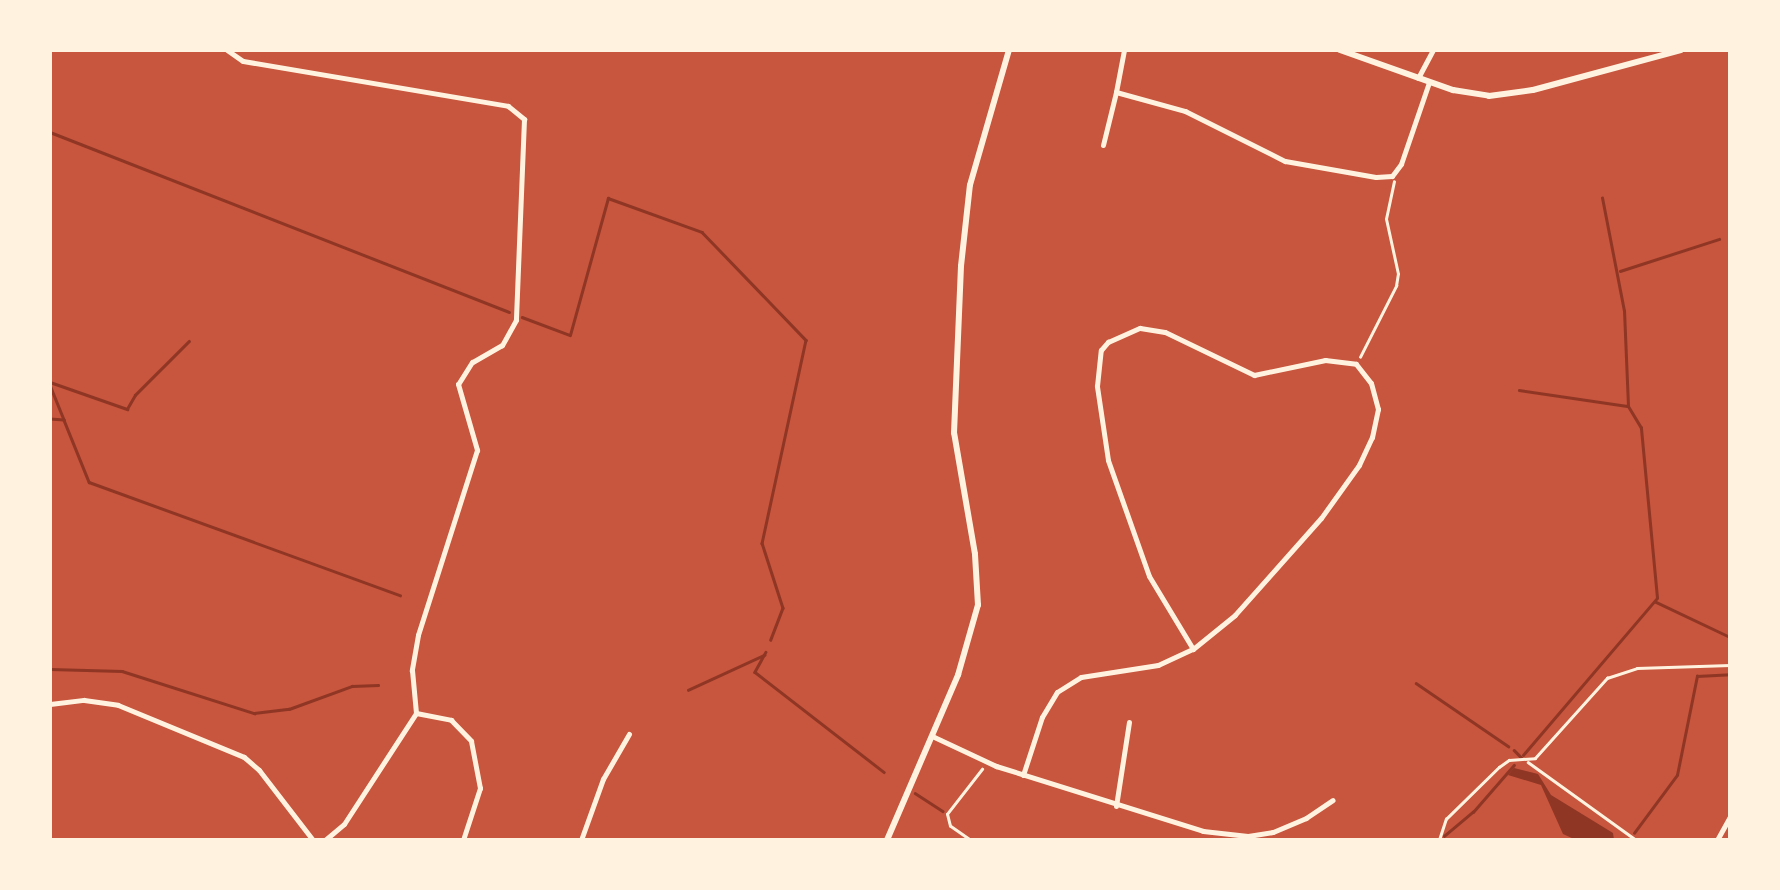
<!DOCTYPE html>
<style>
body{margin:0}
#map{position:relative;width:1780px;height:890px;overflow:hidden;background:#c8553d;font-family:Jost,sans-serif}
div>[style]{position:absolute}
.water>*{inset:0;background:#8f3625}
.stream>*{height:2.5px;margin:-1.25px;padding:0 1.25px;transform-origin:1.25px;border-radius:1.25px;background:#8f3625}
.path>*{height:2.5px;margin:-1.25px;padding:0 1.25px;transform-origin:1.25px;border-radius:1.25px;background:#fff3e0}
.minor>*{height:5px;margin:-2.5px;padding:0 2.5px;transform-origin:2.5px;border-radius:2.5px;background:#fff3e0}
.tertiary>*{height:6px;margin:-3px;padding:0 3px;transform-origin:3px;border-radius:3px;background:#fff3e0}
span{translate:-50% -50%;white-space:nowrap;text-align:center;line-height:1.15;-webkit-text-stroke:10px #fff3e0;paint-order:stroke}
.frame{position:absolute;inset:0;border:52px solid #fff3e0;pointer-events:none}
</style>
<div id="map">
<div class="water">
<i style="clip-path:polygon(1514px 768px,1538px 774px,1551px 795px,1613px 833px,1614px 840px,1574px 839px,1563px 834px,1541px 785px,1508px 775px)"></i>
</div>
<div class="stream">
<i style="left:50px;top:132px;width:493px;rotate:21.4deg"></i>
<i style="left:1620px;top:271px;width:104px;rotate:-17.9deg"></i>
<i style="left:522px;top:317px;width:51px;rotate:20.6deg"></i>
<i style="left:570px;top:335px;width:142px;rotate:-74.5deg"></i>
<i style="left:608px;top:198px;width:100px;rotate:19.9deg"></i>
<i style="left:702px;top:232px;width:150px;rotate:46.1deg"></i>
<i style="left:806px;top:340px;width:208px;rotate:102.2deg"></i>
<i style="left:762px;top:543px;width:68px;rotate:72.1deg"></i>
<i style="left:783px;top:608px;width:34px;rotate:111deg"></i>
<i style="left:50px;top:382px;width:82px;rotate:19.3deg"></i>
<i style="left:127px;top:409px;width:16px;rotate:-60deg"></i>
<i style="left:135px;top:395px;width:76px;rotate:-45deg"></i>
<i style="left:50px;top:385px;width:38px;rotate:68deg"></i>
<i style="left:64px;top:420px;width:14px;rotate:-176deg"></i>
<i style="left:1519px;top:390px;width:109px;rotate:8.4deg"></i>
<i style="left:64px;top:420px;width:67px;rotate:68deg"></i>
<i style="left:89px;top:482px;width:331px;rotate:20deg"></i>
<i style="left:1656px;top:602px;width:82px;rotate:25.3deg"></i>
<i style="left:766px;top:652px;width:23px;rotate:119deg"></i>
<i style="left:755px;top:672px;width:163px;rotate:37.8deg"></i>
<i style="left:50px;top:669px;width:72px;rotate:1.6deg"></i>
<i style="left:122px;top:671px;width:139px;rotate:17.7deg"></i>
<i style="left:254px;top:713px;width:35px;rotate:-7deg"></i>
<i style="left:289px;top:709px;width:67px;rotate:-20.1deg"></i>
<i style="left:352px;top:686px;width:26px;rotate:-2deg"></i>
<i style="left:1416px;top:683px;width:112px;rotate:34.4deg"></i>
<i style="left:688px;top:690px;width:84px;rotate:-24.7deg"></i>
<i style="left:1514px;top:750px;width:10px;rotate:45deg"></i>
<i style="left:1523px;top:755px;width:206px;rotate:-49.5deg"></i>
<i style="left:1657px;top:598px;width:171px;rotate:-95.4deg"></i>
<i style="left:1641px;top:428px;width:26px;rotate:-121deg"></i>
<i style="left:1628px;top:406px;width:95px;rotate:-92.4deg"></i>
<i style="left:1624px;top:311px;width:115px;rotate:-101deg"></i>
<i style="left:915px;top:793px;width:33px;rotate:33deg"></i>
<i style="left:1634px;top:833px;width:72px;rotate:-53.4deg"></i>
<i style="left:1677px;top:775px;width:101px;rotate:-78.6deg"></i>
<i style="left:1697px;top:676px;width:33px;rotate:-3deg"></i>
<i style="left:1444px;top:836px;width:38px;rotate:-40deg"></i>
<i style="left:1473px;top:812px;width:62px;rotate:-48.9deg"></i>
</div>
<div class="path">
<i style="left:1360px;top:357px;width:80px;rotate:-63.1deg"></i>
<i style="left:1396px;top:286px;width:12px;rotate:-81deg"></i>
<i style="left:1398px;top:274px;width:56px;rotate:-102.3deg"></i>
<i style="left:1386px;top:219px;width:38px;rotate:-78deg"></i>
<i style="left:1528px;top:762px;width:133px;rotate:35.8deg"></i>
<i style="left:970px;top:840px;width:24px;rotate:-145deg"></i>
<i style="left:950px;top:826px;width:12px;rotate:-104deg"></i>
<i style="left:947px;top:814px;width:57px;rotate:-52.1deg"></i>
<i style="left:1439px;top:840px;width:22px;rotate:-72deg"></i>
<i style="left:1446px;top:819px;width:74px;rotate:-44.5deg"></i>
<i style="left:1499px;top:767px;width:12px;rotate:-35deg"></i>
<i style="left:1509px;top:760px;width:26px;rotate:-4deg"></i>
<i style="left:1535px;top:758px;width:108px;rotate:-48deg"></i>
<i style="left:1607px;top:678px;width:32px;rotate:-18deg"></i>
<i style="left:1637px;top:668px;width:93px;rotate:-1.8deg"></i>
</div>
<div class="minor">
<i style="left:227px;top:50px;width:19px;rotate:35deg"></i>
<i style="left:243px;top:61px;width:269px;rotate:9.6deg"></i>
<i style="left:508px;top:106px;width:21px;rotate:39deg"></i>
<i style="left:524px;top:119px;width:201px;rotate:92.3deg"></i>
<i style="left:516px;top:320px;width:29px;rotate:119deg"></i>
<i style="left:502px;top:345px;width:34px;rotate:150deg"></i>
<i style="left:472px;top:362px;width:26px;rotate:122deg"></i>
<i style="left:458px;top:384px;width:69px;rotate:73.9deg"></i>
<i style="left:477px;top:450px;width:194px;rotate:107.7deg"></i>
<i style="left:418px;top:635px;width:36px;rotate:100deg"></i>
<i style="left:412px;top:670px;width:43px;rotate:84.7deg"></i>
<i style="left:416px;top:713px;width:36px;rotate:11deg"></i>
<i style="left:451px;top:720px;width:29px;rotate:46deg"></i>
<i style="left:471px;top:741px;width:48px;rotate:79.2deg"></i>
<i style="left:480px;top:788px;width:55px;rotate:108.1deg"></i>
<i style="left:1124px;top:50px;width:43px;rotate:100.8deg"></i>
<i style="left:1116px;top:92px;width:72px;rotate:15.4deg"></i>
<i style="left:1185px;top:111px;width:112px;rotate:26.6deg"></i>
<i style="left:1285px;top:161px;width:92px;rotate:10deg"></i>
<i style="left:1376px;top:177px;width:16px;rotate:-4deg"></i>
<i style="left:1392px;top:176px;width:15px;rotate:-53deg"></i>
<i style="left:1401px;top:164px;width:87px;rotate:-71.1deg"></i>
<i style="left:1418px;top:78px;width:32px;rotate:-62deg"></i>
<i style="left:1103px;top:145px;width:55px;rotate:-76.2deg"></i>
<i style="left:50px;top:704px;width:34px;rotate:-7deg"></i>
<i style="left:84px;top:700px;width:34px;rotate:8deg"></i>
<i style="left:118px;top:705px;width:136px;rotate:22.4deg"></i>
<i style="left:244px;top:757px;width:20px;rotate:41deg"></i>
<i style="left:259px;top:770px;width:88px;rotate:52.4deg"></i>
<i style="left:932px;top:736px;width:71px;rotate:25.1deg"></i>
<i style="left:996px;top:766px;width:217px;rotate:17.4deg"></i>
<i style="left:1203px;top:831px;width:45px;rotate:6.3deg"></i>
<i style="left:1248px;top:836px;width:25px;rotate:-9deg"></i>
<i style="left:1273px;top:832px;width:36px;rotate:-23deg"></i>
<i style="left:1306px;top:818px;width:32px;rotate:-34deg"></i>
<i style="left:1023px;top:775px;width:61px;rotate:-71.9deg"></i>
<i style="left:1042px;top:717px;width:29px;rotate:-59deg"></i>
<i style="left:1057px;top:692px;width:28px;rotate:-32deg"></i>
<i style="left:1081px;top:677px;width:78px;rotate:-8.9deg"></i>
<i style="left:1158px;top:665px;width:38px;rotate:-25deg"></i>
<i style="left:1193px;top:649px;width:85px;rotate:-121.1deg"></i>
<i style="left:1149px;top:576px;width:123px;rotate:-109.5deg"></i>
<i style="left:1108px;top:460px;width:75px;rotate:-98.5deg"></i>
<i style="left:1097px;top:386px;width:36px;rotate:-84deg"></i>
<i style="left:1101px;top:350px;width:11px;rotate:-49deg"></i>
<i style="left:1108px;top:342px;width:35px;rotate:-24deg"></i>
<i style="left:1140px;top:328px;width:25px;rotate:9deg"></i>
<i style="left:1165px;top:332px;width:99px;rotate:25.8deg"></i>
<i style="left:1254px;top:375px;width:73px;rotate:-11.9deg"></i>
<i style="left:1325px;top:360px;width:31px;rotate:7deg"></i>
<i style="left:1356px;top:364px;width:24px;rotate:52deg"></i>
<i style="left:1371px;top:383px;width:27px;rotate:75deg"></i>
<i style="left:1378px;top:409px;width:29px;rotate:102deg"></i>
<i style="left:1372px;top:437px;width:31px;rotate:115deg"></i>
<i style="left:1359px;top:465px;width:65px;rotate:125.6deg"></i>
<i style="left:1321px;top:518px;width:130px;rotate:131.6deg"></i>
<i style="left:1235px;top:615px;width:54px;rotate:141deg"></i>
<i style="left:1116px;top:806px;width:85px;rotate:-81.2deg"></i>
<i style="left:325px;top:840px;width:25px;rotate:-40deg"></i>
<i style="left:344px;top:824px;width:132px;rotate:-57deg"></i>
<i style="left:581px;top:840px;width:65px;rotate:-70.2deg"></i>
<i style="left:603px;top:779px;width:52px;rotate:-60deg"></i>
<i style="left:1717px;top:840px;width:26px;rotate:-61deg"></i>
</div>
<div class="tertiary">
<i style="left:1340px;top:50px;width:120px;rotate:19.5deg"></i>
<i style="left:1453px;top:90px;width:36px;rotate:9deg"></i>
<i style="left:1489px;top:96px;width:44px;rotate:-7.8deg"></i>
<i style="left:1533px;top:90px;width:153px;rotate:-15.1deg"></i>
<i style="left:887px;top:840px;width:180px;rotate:-66.7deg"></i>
<i style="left:958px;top:675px;width:73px;rotate:-74.1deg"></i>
<i style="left:978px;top:605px;width:51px;rotate:-93.4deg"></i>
<i style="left:975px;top:554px;width:123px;rotate:-99.8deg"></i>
<i style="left:954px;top:433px;width:167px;rotate:-87.6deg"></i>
<i style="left:961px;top:266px;width:81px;rotate:-83.7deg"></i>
<i style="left:970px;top:185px;width:141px;rotate:-73.9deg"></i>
</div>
<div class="frame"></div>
</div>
